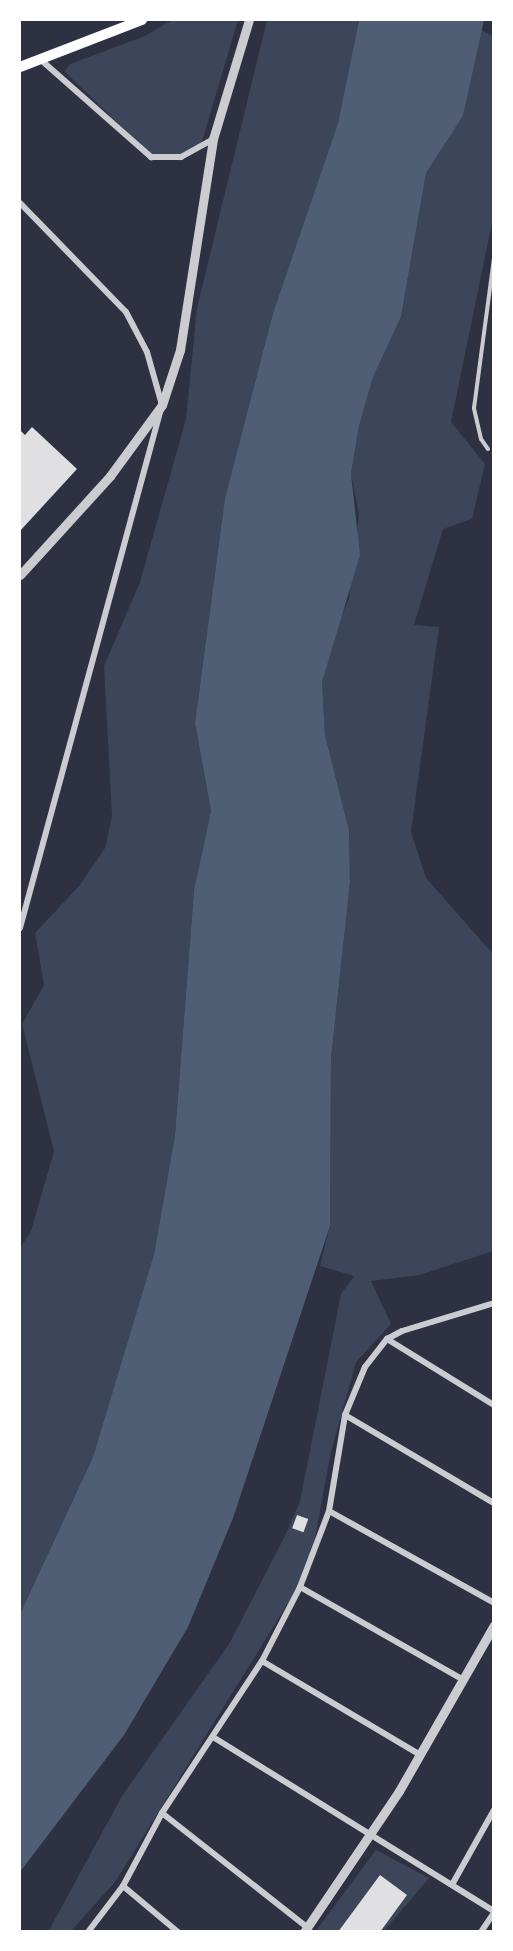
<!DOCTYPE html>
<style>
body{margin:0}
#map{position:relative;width:513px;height:1951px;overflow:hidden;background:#2d3142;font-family:Mulish,sans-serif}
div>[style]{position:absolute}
.green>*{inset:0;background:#3c4559}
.water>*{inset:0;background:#4f5d75}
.building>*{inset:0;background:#e0e0e3;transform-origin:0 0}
.service>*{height:4px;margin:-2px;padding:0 2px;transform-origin:2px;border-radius:2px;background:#caccd0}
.minor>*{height:6px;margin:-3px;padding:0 3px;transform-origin:3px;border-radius:3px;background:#caccd0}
.tertiary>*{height:9px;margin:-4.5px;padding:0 4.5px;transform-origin:4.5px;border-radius:4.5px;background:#caccd0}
.secondary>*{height:10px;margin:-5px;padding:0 5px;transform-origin:5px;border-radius:5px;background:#fff}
span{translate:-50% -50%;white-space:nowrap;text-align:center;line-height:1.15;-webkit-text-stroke:4.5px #fff;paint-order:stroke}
.frame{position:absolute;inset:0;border:21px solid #fff;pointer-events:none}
</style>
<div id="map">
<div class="green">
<i style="clip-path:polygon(172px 20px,238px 20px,201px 145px,187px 155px,152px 156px,65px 72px,70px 64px,145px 36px)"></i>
<i style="clip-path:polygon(267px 20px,359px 20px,338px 123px,273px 313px,225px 498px,195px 723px,211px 811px,194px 890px,175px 1135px,154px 1254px,93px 1457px,20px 1614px,20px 1248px,31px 1231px,54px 1151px,22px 1024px,44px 985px,35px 933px,80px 885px,105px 848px,112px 816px,104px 666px,140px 582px,186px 419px,197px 308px)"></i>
<i style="clip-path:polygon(481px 30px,493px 36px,493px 218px,451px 422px,485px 464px,472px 519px,443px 529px,414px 625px,439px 627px,411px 832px,426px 878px,493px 954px,493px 1251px,420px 1275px,371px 1281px,391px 1324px,356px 1362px,331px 1452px,312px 1554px,290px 1600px,115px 1882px,71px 1931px,48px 1932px,122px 1796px,229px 1644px,286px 1534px,300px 1501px,341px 1294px,354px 1276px,320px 1266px,330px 1226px,331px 1059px,350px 882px,349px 830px,325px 735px,322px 682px,331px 638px,349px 599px,359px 514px,351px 474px,359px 426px,373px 377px,401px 317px,426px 173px,463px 116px)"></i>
<i style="clip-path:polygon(376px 1850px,429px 1878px,384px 1931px,315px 1932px)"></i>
</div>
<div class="water">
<i style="clip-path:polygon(359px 20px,484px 20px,463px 116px,426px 173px,401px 317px,373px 377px,359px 426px,351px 474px,360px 555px,322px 682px,325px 735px,349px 830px,350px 882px,331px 1059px,330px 1226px,233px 1518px,188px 1627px,124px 1735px,20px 1872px,20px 1614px,93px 1457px,154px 1254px,175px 1135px,194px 890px,211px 811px,195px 723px,225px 498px,273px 313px,338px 123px)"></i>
</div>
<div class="building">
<i style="clip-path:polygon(32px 427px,77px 469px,20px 531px,20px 430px,25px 435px)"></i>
<i style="left:297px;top:1515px;width:12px;height:14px;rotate:20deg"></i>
<i style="clip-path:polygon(380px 1875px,407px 1895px,380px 1932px,338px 1932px)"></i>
</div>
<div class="service">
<i style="left:488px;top:449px;width:12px;rotate:-125deg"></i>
<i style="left:481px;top:439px;width:32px;rotate:-103deg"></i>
<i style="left:474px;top:408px;width:150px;rotate:-82.4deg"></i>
</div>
<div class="minor">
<i style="left:41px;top:60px;width:147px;rotate:41.4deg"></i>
<i style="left:151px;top:157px;width:30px"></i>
<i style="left:181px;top:157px;width:37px;rotate:-29deg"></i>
<i style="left:20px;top:203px;width:152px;rotate:45.8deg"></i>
<i style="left:126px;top:312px;width:45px;rotate:62.3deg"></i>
<i style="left:147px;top:352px;width:55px;rotate:74.2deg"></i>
<i style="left:162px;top:405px;width:542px;rotate:105.19deg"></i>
<i style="left:387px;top:1339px;width:126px;rotate:31.7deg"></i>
<i style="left:345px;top:1415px;width:173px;rotate:30.6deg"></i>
<i style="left:329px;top:1511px;width:189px;rotate:29.1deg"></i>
<i style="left:300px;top:1587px;width:189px;rotate:29.6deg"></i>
<i style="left:262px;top:1661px;width:184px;rotate:30.7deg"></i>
<i style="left:213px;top:1737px;width:331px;rotate:31.8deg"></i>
<i style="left:162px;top:1813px;width:184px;rotate:38.2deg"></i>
<i style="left:453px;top:1883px;width:84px;rotate:-60.7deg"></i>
<i style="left:123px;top:1886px;width:72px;rotate:39.9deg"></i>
<i style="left:88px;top:1932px;width:58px;rotate:-52.7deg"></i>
<i style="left:123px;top:1886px;width:83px;rotate:-61.9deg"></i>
<i style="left:162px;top:1813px;width:182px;rotate:-56.7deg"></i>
<i style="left:262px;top:1661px;width:83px;rotate:-62.8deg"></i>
<i style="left:300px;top:1587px;width:81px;rotate:-69.1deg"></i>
<i style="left:329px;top:1511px;width:97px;rotate:-80.5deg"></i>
<i style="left:345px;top:1415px;width:52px;rotate:-67.4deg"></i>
<i style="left:365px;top:1367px;width:36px;rotate:-52deg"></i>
<i style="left:387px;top:1339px;width:17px;rotate:-28deg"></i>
<i style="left:402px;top:1331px;width:96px;rotate:-16.9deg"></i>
<i style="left:481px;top:1932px;width:23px;rotate:-56deg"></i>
</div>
<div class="tertiary">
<i style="left:20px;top:575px;width:134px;rotate:-47.7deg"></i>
<i style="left:110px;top:476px;width:88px;rotate:-53.8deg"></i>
<i style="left:162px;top:405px;width:58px;rotate:-71.9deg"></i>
<i style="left:180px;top:350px;width:214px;rotate:-81.1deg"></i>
<i style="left:213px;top:139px;width:124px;rotate:-73.2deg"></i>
<i style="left:304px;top:1932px;width:170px;rotate:-56deg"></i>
<i style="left:399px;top:1791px;width:191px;rotate:-60.2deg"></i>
</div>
<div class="secondary">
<i style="left:20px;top:67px;width:131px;rotate:-21.1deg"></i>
</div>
<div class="frame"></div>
</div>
